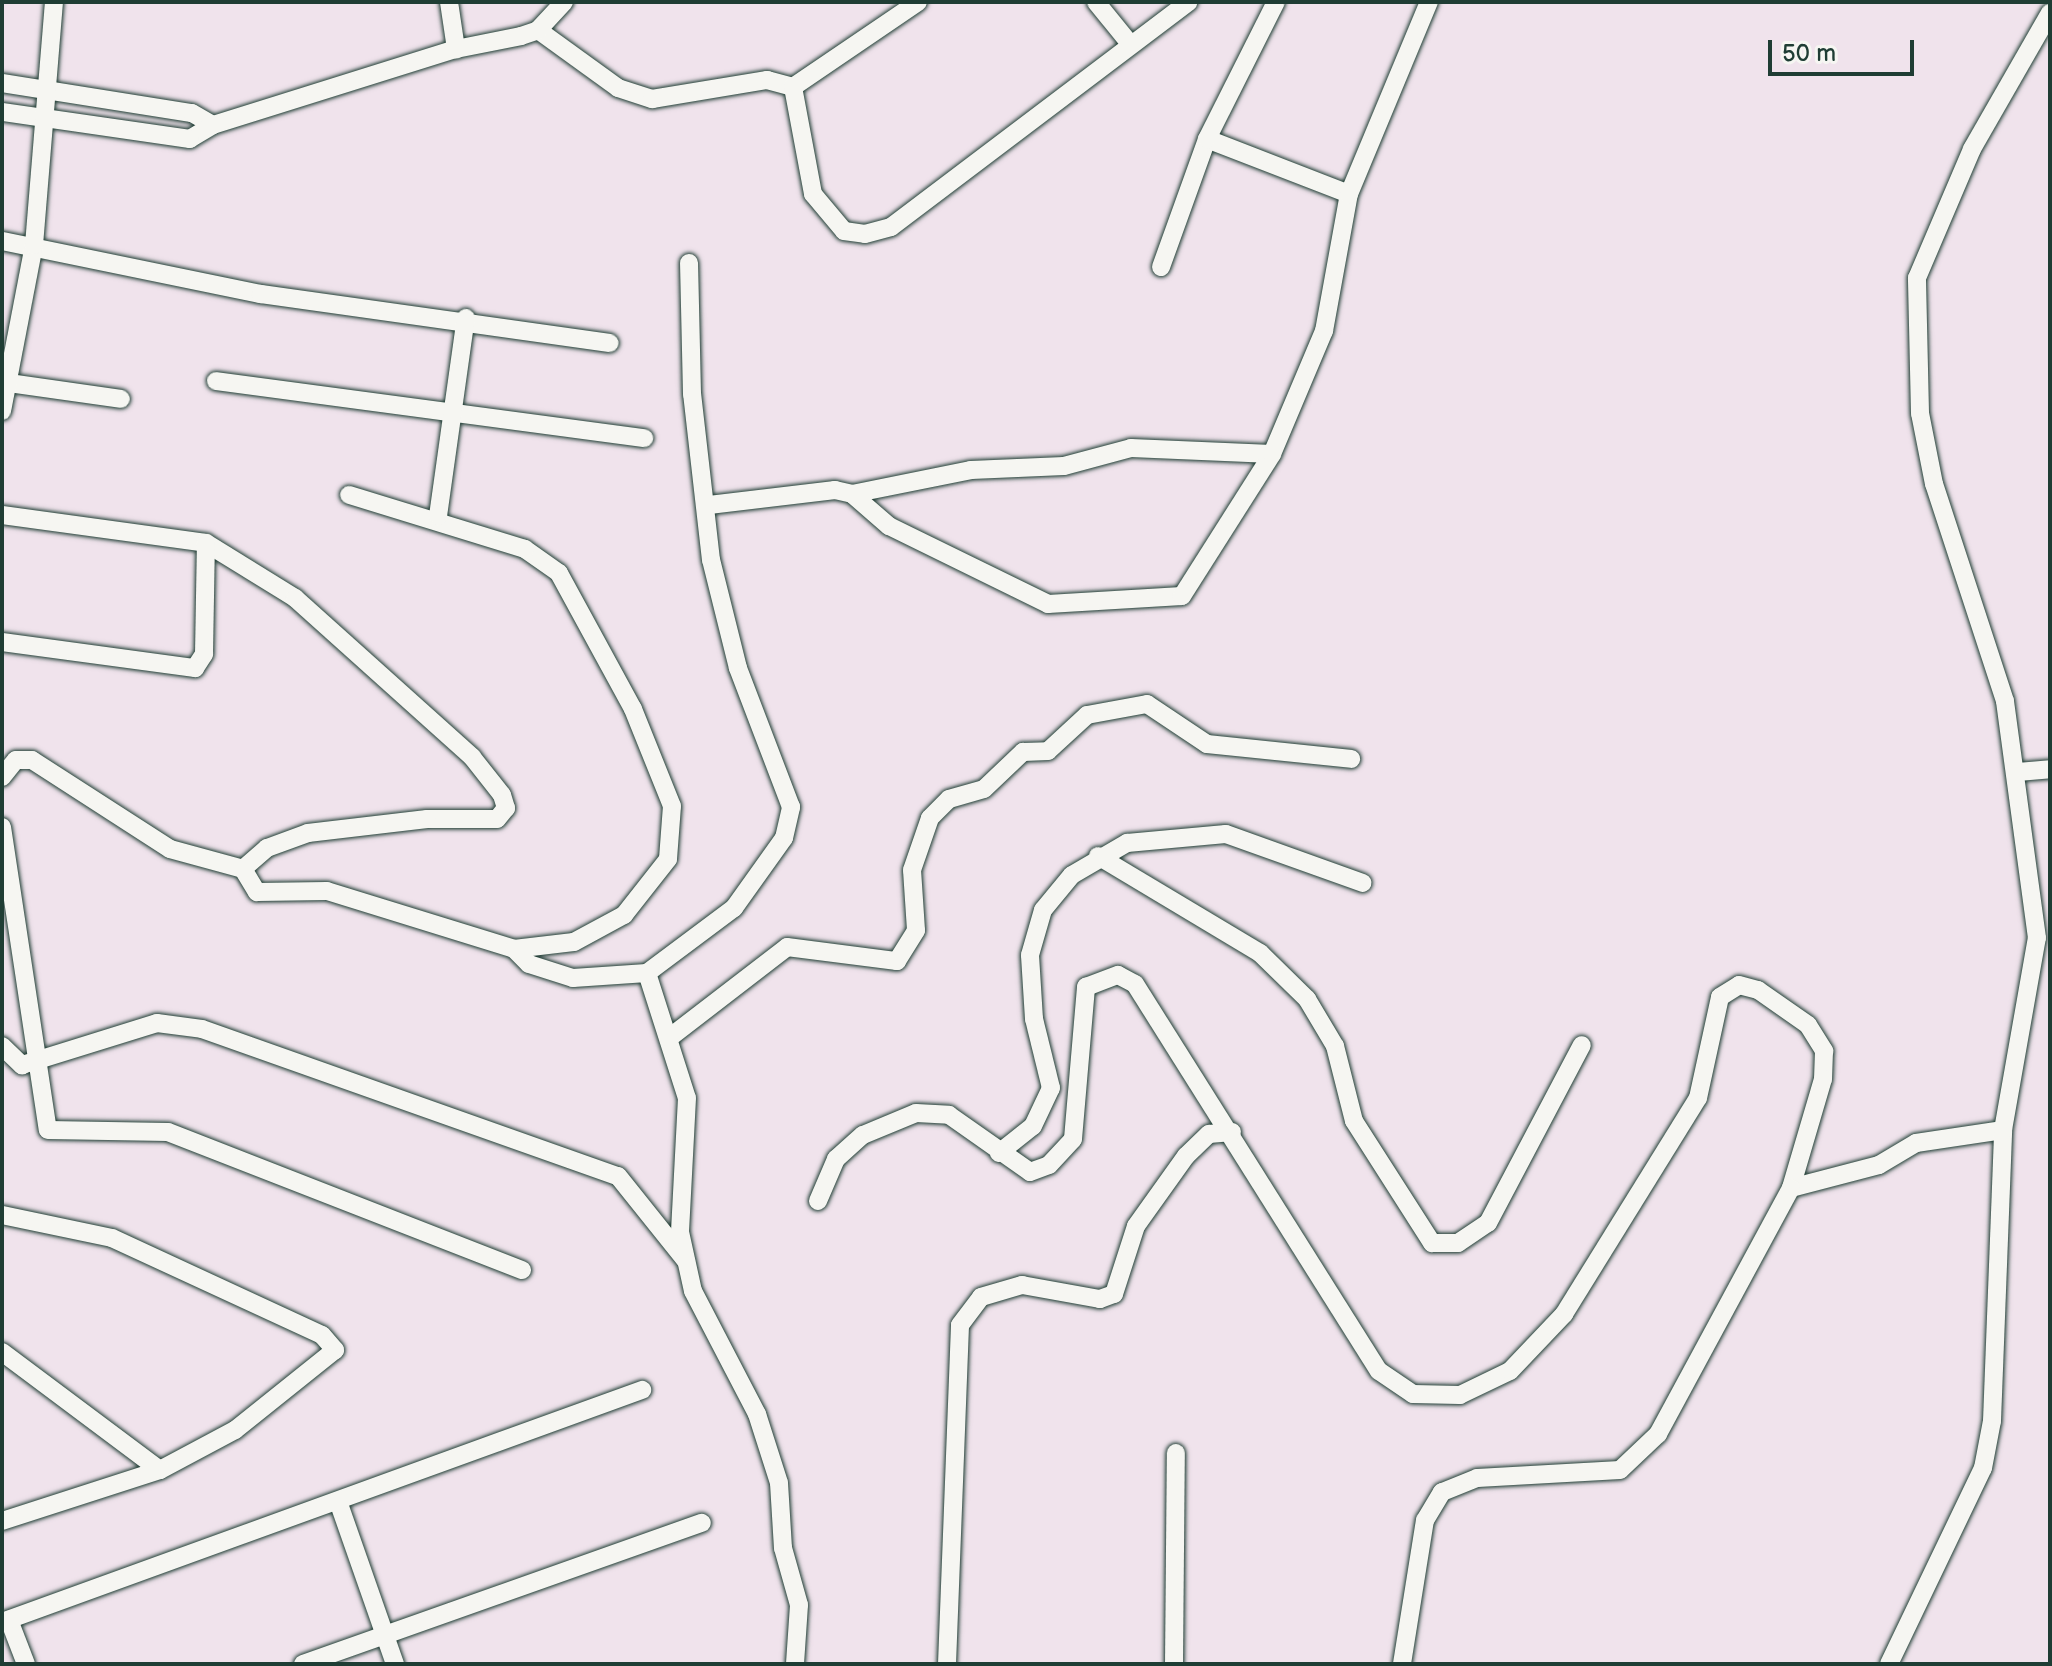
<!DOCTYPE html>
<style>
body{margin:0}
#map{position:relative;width:2052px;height:1666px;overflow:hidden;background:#f0e3ec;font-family:"Balsamiq Sans",sans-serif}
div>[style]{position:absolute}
.roads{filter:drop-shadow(0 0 2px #1f3d34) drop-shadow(0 0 2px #1f3d34)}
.minor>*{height:18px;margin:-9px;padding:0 9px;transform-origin:9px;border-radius:9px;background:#f6f6f2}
span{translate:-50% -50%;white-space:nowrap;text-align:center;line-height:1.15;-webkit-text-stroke:6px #f6f6f2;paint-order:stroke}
.frame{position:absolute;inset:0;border:4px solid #1f3d34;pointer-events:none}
.scale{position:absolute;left:1768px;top:40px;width:146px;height:36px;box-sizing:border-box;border:4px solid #1f3d34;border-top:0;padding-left:10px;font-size:24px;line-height:28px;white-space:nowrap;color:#1f3d34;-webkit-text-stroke:6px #f6f6f2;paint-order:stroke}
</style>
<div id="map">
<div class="roads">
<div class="minor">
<i style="left:449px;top:2px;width:48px;rotate:81.5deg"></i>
<i style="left:1096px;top:2px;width:55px;rotate:50.9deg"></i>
<i style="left:538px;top:30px;width:99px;rotate:35.9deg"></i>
<i style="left:618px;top:88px;width:36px;rotate:18deg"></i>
<i style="left:652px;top:99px;width:117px;rotate:-9.4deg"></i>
<i style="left:767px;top:80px;width:27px;rotate:15deg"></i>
<i style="left:793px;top:87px;width:109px;rotate:79.4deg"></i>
<i style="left:813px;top:194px;width:48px;rotate:50deg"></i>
<i style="left:844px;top:231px;width:21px;rotate:8deg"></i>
<i style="left:865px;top:234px;width:27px;rotate:-15deg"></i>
<i style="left:891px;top:227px;width:373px;rotate:-37.1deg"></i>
<i style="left:2px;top:83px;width:192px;rotate:9deg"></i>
<i style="left:192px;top:113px;width:24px;rotate:30deg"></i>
<i style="left:213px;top:125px;width:27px;rotate:149deg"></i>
<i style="left:190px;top:139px;width:190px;rotate:-171.8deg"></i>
<i style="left:793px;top:87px;width:151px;rotate:-34.2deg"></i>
<i style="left:213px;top:125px;width:255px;rotate:-17.4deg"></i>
<i style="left:456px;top:49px;width:66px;rotate:-11.3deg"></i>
<i style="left:521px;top:36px;width:18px;rotate:-19deg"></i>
<i style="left:538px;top:30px;width:38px;rotate:-47deg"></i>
<i style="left:1207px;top:139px;width:152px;rotate:21.2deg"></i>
<i style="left:2px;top:241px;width:264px;rotate:11.6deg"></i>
<i style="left:261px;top:294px;width:352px;rotate:8deg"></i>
<i style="left:1161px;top:267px;width:136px;rotate:-70.2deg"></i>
<i style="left:1207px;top:139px;width:153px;rotate:-63.3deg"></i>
<i style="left:216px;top:381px;width:432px;rotate:7.6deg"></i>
<i style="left:2px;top:382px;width:120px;rotate:8.1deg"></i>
<i style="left:2px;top:411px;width:169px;rotate:-79.1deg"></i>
<i style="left:34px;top:245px;width:244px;rotate:-85.3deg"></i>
<i style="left:852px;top:494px;width:121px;rotate:-11.4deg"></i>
<i style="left:971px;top:470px;width:93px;rotate:-2.5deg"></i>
<i style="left:1064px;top:466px;width:69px;rotate:-15deg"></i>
<i style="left:1131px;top:448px;width:141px;rotate:2.4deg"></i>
<i style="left:709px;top:505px;width:127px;rotate:-6.8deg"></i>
<i style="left:835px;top:490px;width:17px;rotate:13deg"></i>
<i style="left:852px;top:494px;width:49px;rotate:40.9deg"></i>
<i style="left:889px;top:526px;width:177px;rotate:26.1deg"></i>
<i style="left:1048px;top:604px;width:134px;rotate:-3.4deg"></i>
<i style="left:1182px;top:596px;width:168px;rotate:-57.6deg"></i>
<i style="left:1272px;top:454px;width:134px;rotate:-67.1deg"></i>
<i style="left:1324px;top:331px;width:139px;rotate:-79.7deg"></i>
<i style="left:1349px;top:194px;width:208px;rotate:-67.4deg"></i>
<i style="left:2px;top:515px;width:206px;rotate:7.8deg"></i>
<i style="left:206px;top:543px;width:105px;rotate:31.7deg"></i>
<i style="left:295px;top:598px;width:238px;rotate:41.9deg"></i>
<i style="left:472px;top:757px;width:48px;rotate:51.7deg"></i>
<i style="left:502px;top:795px;width:14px;rotate:73deg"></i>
<i style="left:506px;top:808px;width:14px;rotate:129deg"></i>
<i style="left:497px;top:819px;width:70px;rotate:180deg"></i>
<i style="left:427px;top:819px;width:120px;rotate:173.3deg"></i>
<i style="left:308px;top:833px;width:44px;rotate:159.9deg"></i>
<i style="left:267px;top:848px;width:32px;rotate:139deg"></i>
<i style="left:243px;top:869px;width:27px;rotate:59deg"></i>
<i style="left:257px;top:892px;width:70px;rotate:-0.8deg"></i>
<i style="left:327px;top:891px;width:196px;rotate:17.2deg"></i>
<i style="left:514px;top:949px;width:60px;rotate:-6.7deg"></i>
<i style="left:574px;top:942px;width:57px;rotate:-28.4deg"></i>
<i style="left:624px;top:915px;width:71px;rotate:-51.8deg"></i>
<i style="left:668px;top:859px;width:53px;rotate:-85.7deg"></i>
<i style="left:672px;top:806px;width:105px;rotate:-111.9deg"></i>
<i style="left:633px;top:709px;width:155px;rotate:-118.6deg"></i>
<i style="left:559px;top:573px;width:42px;rotate:-144.8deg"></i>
<i style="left:525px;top:549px;width:184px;rotate:-162.9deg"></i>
<i style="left:438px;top:516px;width:200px;rotate:-82deg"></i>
<i style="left:2px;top:642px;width:195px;rotate:7.7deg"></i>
<i style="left:195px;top:668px;width:17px;rotate:-57deg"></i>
<i style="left:204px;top:654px;width:111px;rotate:-89deg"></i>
<i style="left:2018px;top:772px;width:32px;rotate:-5deg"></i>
<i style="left:2px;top:777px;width:22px;rotate:-51deg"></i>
<i style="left:16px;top:760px;width:16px"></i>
<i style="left:32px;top:760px;width:164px;rotate:32.8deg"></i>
<i style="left:170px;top:849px;width:76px;rotate:15.3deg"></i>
<i style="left:2px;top:827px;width:306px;rotate:81.4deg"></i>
<i style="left:48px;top:1130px;width:120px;rotate:1deg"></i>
<i style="left:168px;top:1132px;width:380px;rotate:21.3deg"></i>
<i style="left:1098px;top:856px;width:189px;rotate:30.9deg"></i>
<i style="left:1260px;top:953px;width:66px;rotate:44.4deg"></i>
<i style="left:1307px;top:999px;width:55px;rotate:59.2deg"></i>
<i style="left:1335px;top:1046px;width:77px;rotate:75.8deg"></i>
<i style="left:1354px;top:1121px;width:145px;rotate:57.4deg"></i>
<i style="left:1432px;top:1243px;width:26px"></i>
<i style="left:1458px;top:1243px;width:36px;rotate:-34deg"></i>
<i style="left:1488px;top:1223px;width:201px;rotate:-62.2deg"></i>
<i style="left:514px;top:949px;width:21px;rotate:45deg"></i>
<i style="left:529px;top:964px;width:46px;rotate:17.7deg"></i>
<i style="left:573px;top:978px;width:74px;rotate:-3.9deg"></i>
<i style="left:647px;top:973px;width:109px;rotate:-36.8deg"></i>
<i style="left:734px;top:908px;width:86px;rotate:-54.5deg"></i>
<i style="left:784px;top:838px;width:32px;rotate:-77deg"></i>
<i style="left:791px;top:807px;width:149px;rotate:-110.9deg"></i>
<i style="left:738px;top:668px;width:111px;rotate:-104deg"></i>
<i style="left:711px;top:560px;width:167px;rotate:-96.5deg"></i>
<i style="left:692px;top:394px;width:131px;rotate:-91.3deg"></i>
<i style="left:647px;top:973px;width:131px;rotate:72.3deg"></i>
<i style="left:687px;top:1098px;width:134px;rotate:93deg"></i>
<i style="left:680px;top:1232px;width:60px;rotate:77.6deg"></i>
<i style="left:693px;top:1291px;width:139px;rotate:62.5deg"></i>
<i style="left:757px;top:1414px;width:72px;rotate:72.3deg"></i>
<i style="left:779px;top:1483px;width:65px;rotate:86.5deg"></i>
<i style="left:783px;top:1548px;width:59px;rotate:74.3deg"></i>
<i style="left:799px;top:1605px;width:59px;rotate:93.9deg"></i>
<i style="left:669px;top:1038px;width:149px;rotate:-37.6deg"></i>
<i style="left:787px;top:947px;width:111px;rotate:7.3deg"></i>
<i style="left:897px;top:961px;width:36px;rotate:-58deg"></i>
<i style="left:916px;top:930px;width:60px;rotate:-93.8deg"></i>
<i style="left:912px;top:870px;width:55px;rotate:-70.9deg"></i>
<i style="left:930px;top:818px;width:27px;rotate:-45deg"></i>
<i style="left:949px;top:799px;width:36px;rotate:-16deg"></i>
<i style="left:984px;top:789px;width:54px;rotate:-43.5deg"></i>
<i style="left:1023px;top:752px;width:25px;rotate:-2deg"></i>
<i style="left:1048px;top:751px;width:53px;rotate:-42.7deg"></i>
<i style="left:1087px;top:715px;width:61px;rotate:-10.4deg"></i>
<i style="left:1147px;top:704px;width:72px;rotate:33.7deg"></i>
<i style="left:1207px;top:744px;width:145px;rotate:5.9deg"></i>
<i style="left:2px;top:1046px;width:28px;rotate:44deg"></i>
<i style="left:22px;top:1065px;width:141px;rotate:-17.3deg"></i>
<i style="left:157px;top:1023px;width:45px;rotate:7.6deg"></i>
<i style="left:202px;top:1029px;width:441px;rotate:19.5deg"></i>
<i style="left:618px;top:1176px;width:109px;rotate:51.3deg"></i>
<i style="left:999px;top:1153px;width:43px;rotate:-38.5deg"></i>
<i style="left:1033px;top:1126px;width:42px;rotate:-64.7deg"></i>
<i style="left:1051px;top:1088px;width:71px;rotate:-103.8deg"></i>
<i style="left:1034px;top:1019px;width:64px;rotate:-93.6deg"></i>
<i style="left:1030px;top:955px;width:47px;rotate:-73.9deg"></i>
<i style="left:1043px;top:910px;width:45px;rotate:-50.4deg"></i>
<i style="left:1072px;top:875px;width:64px;rotate:-30.2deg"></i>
<i style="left:1127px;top:843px;width:99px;rotate:-5.2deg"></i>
<i style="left:1226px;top:834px;width:145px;rotate:19.7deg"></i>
<i style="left:1791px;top:1188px;width:91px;rotate:-14.6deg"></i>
<i style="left:1879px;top:1165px;width:43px;rotate:-30.7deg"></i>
<i style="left:1916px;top:1143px;width:88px;rotate:-8.5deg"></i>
<i style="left:818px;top:1201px;width:46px;rotate:-66.8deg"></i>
<i style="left:836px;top:1159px;width:36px;rotate:-42deg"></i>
<i style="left:863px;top:1135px;width:57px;rotate:-22.5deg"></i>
<i style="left:916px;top:1113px;width:33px;rotate:3deg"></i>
<i style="left:949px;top:1115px;width:99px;rotate:35.1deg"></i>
<i style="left:1030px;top:1172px;width:20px;rotate:-20deg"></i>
<i style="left:1049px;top:1165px;width:35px;rotate:-47deg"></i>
<i style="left:1073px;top:1139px;width:153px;rotate:-85.1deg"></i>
<i style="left:1086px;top:987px;width:34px;rotate:-21deg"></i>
<i style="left:1118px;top:975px;width:19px;rotate:28deg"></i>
<i style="left:1135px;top:984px;width:457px;rotate:57.8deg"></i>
<i style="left:1379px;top:1371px;width:41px;rotate:34.1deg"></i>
<i style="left:1413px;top:1394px;width:47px;rotate:1.2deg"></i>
<i style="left:1460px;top:1395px;width:55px;rotate:-25.6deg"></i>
<i style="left:1510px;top:1371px;width:79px;rotate:-46.5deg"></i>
<i style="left:1564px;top:1314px;width:254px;rotate:-58.2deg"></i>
<i style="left:1698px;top:1098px;width:103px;rotate:-77.7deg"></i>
<i style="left:1720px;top:997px;width:22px;rotate:-32deg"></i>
<i style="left:1739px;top:985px;width:20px;rotate:15deg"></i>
<i style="left:1758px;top:990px;width:61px;rotate:35deg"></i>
<i style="left:1808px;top:1025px;width:31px;rotate:58deg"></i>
<i style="left:1824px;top:1051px;width:28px;rotate:92deg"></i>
<i style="left:1823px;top:1079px;width:114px;rotate:106.4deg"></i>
<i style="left:1791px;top:1188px;width:280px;rotate:118.4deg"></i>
<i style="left:1658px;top:1434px;width:52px;rotate:136.5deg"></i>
<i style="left:1620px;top:1470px;width:143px;rotate:176.8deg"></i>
<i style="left:1477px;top:1478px;width:38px;rotate:158deg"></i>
<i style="left:1442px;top:1492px;width:33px;rotate:121deg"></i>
<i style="left:1425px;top:1520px;width:146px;rotate:99.1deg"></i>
<i style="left:2px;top:1215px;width:112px;rotate:11.8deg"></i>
<i style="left:112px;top:1238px;width:231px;rotate:24.8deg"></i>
<i style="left:322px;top:1335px;width:20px;rotate:49deg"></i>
<i style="left:335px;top:1350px;width:128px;rotate:141.3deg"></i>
<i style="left:235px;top:1430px;width:85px;rotate:151.9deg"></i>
<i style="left:160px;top:1470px;width:166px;rotate:162.1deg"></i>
<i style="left:2px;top:1352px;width:197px;rotate:36.8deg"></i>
<i style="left:339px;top:1504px;width:170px;rotate:70.7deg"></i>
<i style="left:9px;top:1620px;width:47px;rotate:68.9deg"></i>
<i style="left:2px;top:1622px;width:681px;rotate:-19.93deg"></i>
<i style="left:303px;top:1664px;width:423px;rotate:-19.5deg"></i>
<i style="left:947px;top:1664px;width:339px;rotate:-87.8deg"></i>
<i style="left:960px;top:1325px;width:35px;rotate:-53deg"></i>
<i style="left:981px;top:1297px;width:43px;rotate:-16.3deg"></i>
<i style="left:1022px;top:1285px;width:79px;rotate:10.2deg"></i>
<i style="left:1100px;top:1299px;width:15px;rotate:-20deg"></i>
<i style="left:1114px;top:1294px;width:71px;rotate:-72.1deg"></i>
<i style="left:1136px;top:1226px;width:86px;rotate:-54.5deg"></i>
<i style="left:1186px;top:1156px;width:32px;rotate:-44deg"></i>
<i style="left:1209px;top:1134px;width:23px;rotate:-5deg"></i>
<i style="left:1174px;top:1664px;width:211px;rotate:-89.5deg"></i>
<i style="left:1889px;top:1664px;width:217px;rotate:-64.4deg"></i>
<i style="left:1983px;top:1468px;width:48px;rotate:-79.2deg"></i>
<i style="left:1992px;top:1421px;width:291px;rotate:-87.8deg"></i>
<i style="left:2003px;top:1130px;width:195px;rotate:-80deg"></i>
<i style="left:2037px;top:938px;width:239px;rotate:-97.7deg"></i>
<i style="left:2005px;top:701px;width:228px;rotate:-108.1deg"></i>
<i style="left:1934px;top:484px;width:72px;rotate:-101.2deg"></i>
<i style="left:1920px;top:413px;width:135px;rotate:-91.3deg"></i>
<i style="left:1917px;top:278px;width:140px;rotate:-66.9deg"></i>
<i style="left:1972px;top:149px;width:157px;rotate:-60.2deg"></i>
</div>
</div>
<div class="frame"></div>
<div class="scale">50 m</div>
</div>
